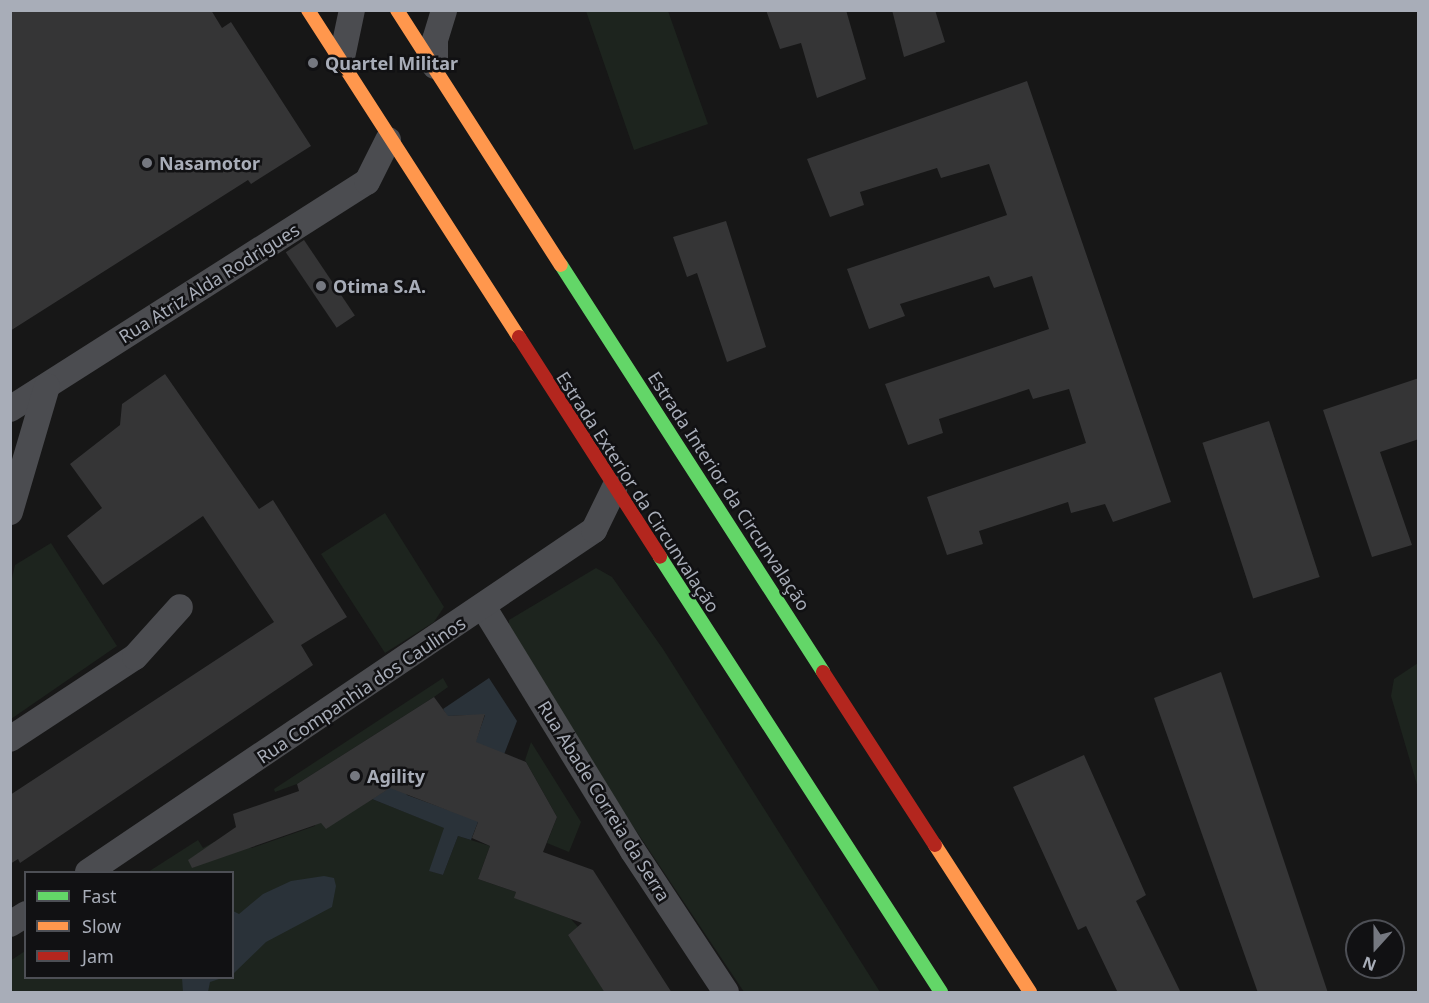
<!DOCTYPE html>
<meta charset="utf-8">
<style>
body{margin:0}
#map{position:relative;width:1429px;height:1003px;overflow:hidden;background:#171717;font-family:"Noto Sans",sans-serif}
div>[style]{position:absolute}
.green>*{inset:0;background:#1d241e}
.water>*{inset:0;background:#2a3239}
.building>*{inset:0;background:#353536;transform-origin:0 0}
.street>*{height:26px;margin:-13px;padding:0 13px;transform-origin:13px;border-radius:13px;background:#4b4c50}
.fast>*{height:14px;margin:-7px;padding:0 7px;transform-origin:7px;border-radius:7px;background:#63d668}
.slow>*{height:14px;margin:-7px;padding:0 7px;transform-origin:7px;border-radius:7px;background:#ff974d}
.jam>*{height:14px;margin:-7px;padding:0 7px;transform-origin:7px;border-radius:7px;background:#b3261e}
.dots>*{width:16px;height:16px;translate:-50% -50%;box-sizing:border-box;border:3px solid #111113;border-radius:50%}
span{translate:-50% -50%;white-space:nowrap;text-align:center;line-height:1.15;-webkit-text-stroke:5px #111113;paint-order:stroke}
.poi-label{font-size:18px;color:#a8adb8;font-weight:700}
.left{translate:0 -50%;text-align:left}
.street-label{font-size:18px;color:#a8adb8}
.frame{position:absolute;inset:0;border:12px solid #a8adb8;pointer-events:none}
.legend{position:absolute;left:24px;top:871px;width:210px;height:108px;box-sizing:border-box;background:#111113;border:2px solid #4d4f55;margin:0;padding:8px 10px;list-style:none;font-size:18px;color:#a8adb8}
.legend li{display:flex;align-items:center;gap:12px;height:30px}
.legend b{width:30px;border:2px solid #4d4f55}
.north{position:absolute;left:1345px;top:919px;width:60px;height:60px;box-sizing:border-box;background:#111113;border:2px solid #4d4f55;border-radius:50%;rotate:201deg;font-size:16px;font-weight:700;line-height:24px;text-align:center;color:#a8adb8}
.north::after{content:'';display:block;margin:auto;width:21px;height:27px;background:#757880;clip-path:polygon(50% 0,100% 100%,50% 72%,0 100%)}
</style>
<div id="map">
<div class="green">
<i style="clip-path:polygon(586px 11px,668px 11px,708px 124px,634px 150px)"></i>
<i style="clip-path:polygon(385px 513px,444px 607px,434px 622px,385px 653px,321px 554px)"></i>
<i style="clip-path:polygon(51px 543px,117px 646px,11px 719px,11px 582px,15px 565px)"></i>
<i style="clip-path:polygon(596px 568px,612px 577px,663px 649px,880px 992px,744px 992px,564px 723px,509px 627px,509px 620px)"></i>
<i style="clip-path:polygon(1418px 663px,1418px 788px,1391px 696px,1394px 679px)"></i>
<i style="clip-path:polygon(443px 678px,448px 687px,434px 697px,297px 784px,275px 792px,274px 789px)"></i>
<i style="clip-path:polygon(531px 742px,581px 822px,569px 852px,547px 843px,557px 817px,525px 760px)"></i>
<i style="clip-path:polygon(372px 799px,445px 828px,430px 871px,443px 875px,458px 836px,490px 846px,478px 879px,516px 892px,515px 898px,571px 919px,578px 927px,568px 935px,605px 992px,11px 992px,10px 961px,25px 951px,26px 978px,232px 978px,232px 872px,148px 872px,198px 840px,203px 848px,214px 842px,252px 848px,315px 826px,314px 814px,326px 828px)"></i>
</div>
<div class="water">
<i style="clip-path:polygon(489px 678px,517px 721px,471px 840px,458px 836px,443px 875px,429px 871px,444px 828px,372px 799px,399px 782px,407px 795px,451px 811px,485px 715px,447px 716px,443px 709px)"></i>
<i style="clip-path:polygon(324px 876px,334px 878px,336px 886px,332px 907px,266px 942px,233px 974px,233px 911px,239px 914px,263px 894px,291px 881px)"></i>
<i style="clip-path:polygon(182px 978px,222px 978px,210px 982px,208px 992px,183px 992px)"></i>
</div>
<div class="building">
<i style="clip-path:polygon(10px 10px,211px 10px,222px 28px,231px 22px,311px 146px,251px 184px,248px 180px,10px 331px)"></i>
<i style="clip-path:polygon(766px 10px,846px 10px,866px 79px,817px 98px,801px 43px,780px 49px)"></i>
<i style="clip-path:polygon(892px 10px,935px 10px,945px 42px,904px 57px)"></i>
<i style="clip-path:polygon(1027px 81px,1171px 502px,1113px 522px,1105px 504px,1071px 513px,1068px 502px,979px 531px,983px 544px,947px 555px,927px 497px,1086px 443px,1069px 389px,1033px 399px,1029px 389px,939px 419px,943px 433px,908px 445px,885px 384px,1049px 329px,1032px 276px,994px 288px,989px 276px,900px 304px,905px 316px,869px 329px,847px 269px,1007px 215px,989px 164px,941px 178px,937px 168px,860px 192px,864px 205px,830px 217px,807px 159px)"></i>
<i style="clip-path:polygon(726px 221px,766px 347px,727px 362px,697px 273px,687px 277px,673px 237px)"></i>
<i style="left:304px;top:240px;width:91px;height:22px;rotate:56deg"></i>
<i style="clip-path:polygon(165px 374px,259px 509px,273px 500px,347px 617px,301px 645px,313px 665px,20px 863px,18px 859px,10px 864px,10px 795px,274px 622px,203px 516px,103px 585px,67px 536px,102px 508px,70px 464px,120px 425px,122px 404px)"></i>
<i style="clip-path:polygon(1419px 378px,1419px 439px,1380px 452px,1412px 545px,1372px 557px,1323px 410px)"></i>
<i style="left:1269px;top:421px;width:164px;height:70px;rotate:72deg"></i>
<i style="clip-path:polygon(1221px 672px,1328px 993px,1258px 993px,1154px 698px)"></i>
<i style="clip-path:polygon(434px 697px,448px 716px,485px 714px,476px 742px,526px 762px,557px 817px,543px 852px,593px 870px,672px 993px,605px 993px,568px 935px,582px 923px,514px 898px,516px 892px,478px 879px,490px 846px,472px 838px,478px 822px,390px 788px,326px 829px,321px 823px,192px 868px,188px 860px,236px 827px,233px 814px,299px 791px,297px 784px)"></i>
<i style="clip-path:polygon(1084px 755px,1146px 895px,1136px 901px,1181px 993px,1118px 993px,1086px 926px,1078px 930px,1013px 787px)"></i>
</div>
<div class="street">
<i style="left:341px;top:62px;width:53px;rotate:-78.1deg"></i>
<i style="left:435px;top:66px;width:26px;rotate:-90deg"></i>
<i style="left:435px;top:40px;width:31px;rotate:-73deg"></i>
<i style="left:10px;top:409px;width:423px;rotate:-32.5deg"></i>
<i style="left:367px;top:182px;width:47px;rotate:-63.4deg"></i>
<i style="left:10px;top:512px;width:131px;rotate:-73.6deg"></i>
<i style="left:484px;top:608px;width:285px;rotate:58.5deg"></i>
<i style="left:633px;top:851px;width:169px;rotate:56.6deg"></i>
<i style="left:10px;top:739px;width:149px;rotate:-33.3deg"></i>
<i style="left:135px;top:657px;width:67px;rotate:-48deg"></i>
<i style="left:88px;top:872px;width:611px;rotate:-34.05deg"></i>
<i style="left:594px;top:530px;width:46px;rotate:-64deg"></i>
<i style="left:10px;top:924px;width:19px;rotate:-32deg"></i>
</div>
<div class="fast">
<i style="left:561px;top:265px;width:484px;rotate:57.2deg"></i>
<i style="left:660px;top:557px;width:518px;rotate:57.14deg"></i>
</div>
<div class="slow">
<i style="left:308px;top:10px;width:389px;rotate:57.2deg"></i>
<i style="left:397px;top:10px;width:303px;rotate:57.3deg"></i>
<i style="left:935px;top:845px;width:175px;rotate:57.1deg"></i>
</div>
<div class="jam">
<i style="left:519px;top:337px;width:261px;rotate:57.3deg"></i>
<i style="left:823px;top:672px;width:206px;rotate:57.1deg"></i>
</div>
<div class="dots">
<i style="left:313px;top:63px;background:#757880"></i>
<i style="left:147px;top:163px;background:#757880"></i>
<i style="left:321px;top:286px;background:#757880"></i>
<i style="left:355px;top:776px;background:#757880"></i>
</div>
<div class="poi-label">
<span class="left" style="left:325px;top:63px">Quartel Militar</span>
<span class="left" style="left:159px;top:163px">Nasamotor</span>
<span class="left" style="left:333px;top:286px">Otima S.A.</span>
<span class="left" style="left:367px;top:776px">Agility</span>
</div>
<div class="street-label">
<span style="left:209px;top:283px;rotate:-32deg">Rua Atriz Alda Rodrigues</span>
<span style="left:729px;top:491px;rotate:57deg">Estrada Interior da Circunvalação</span>
<span style="left:638px;top:492px;rotate:57deg">Estrada Exterior da Circunvalação</span>
<span style="left:361px;top:690px;rotate:-34deg">Rua Companhia dos Caulinos</span>
<span style="left:604px;top:801px;rotate:58deg">Rua Abade Correia da Serra</span>
</div>
<div class="frame"></div>
<ul class="legend">
<li><b style="height:8px;background:#63d668"></b>Fast</li>
<li><b style="height:8px;background:#ff974d"></b>Slow</li>
<li><b style="height:8px;background:#b3261e"></b>Jam</li>
</ul>
<div class="north">N</div>
</div>
